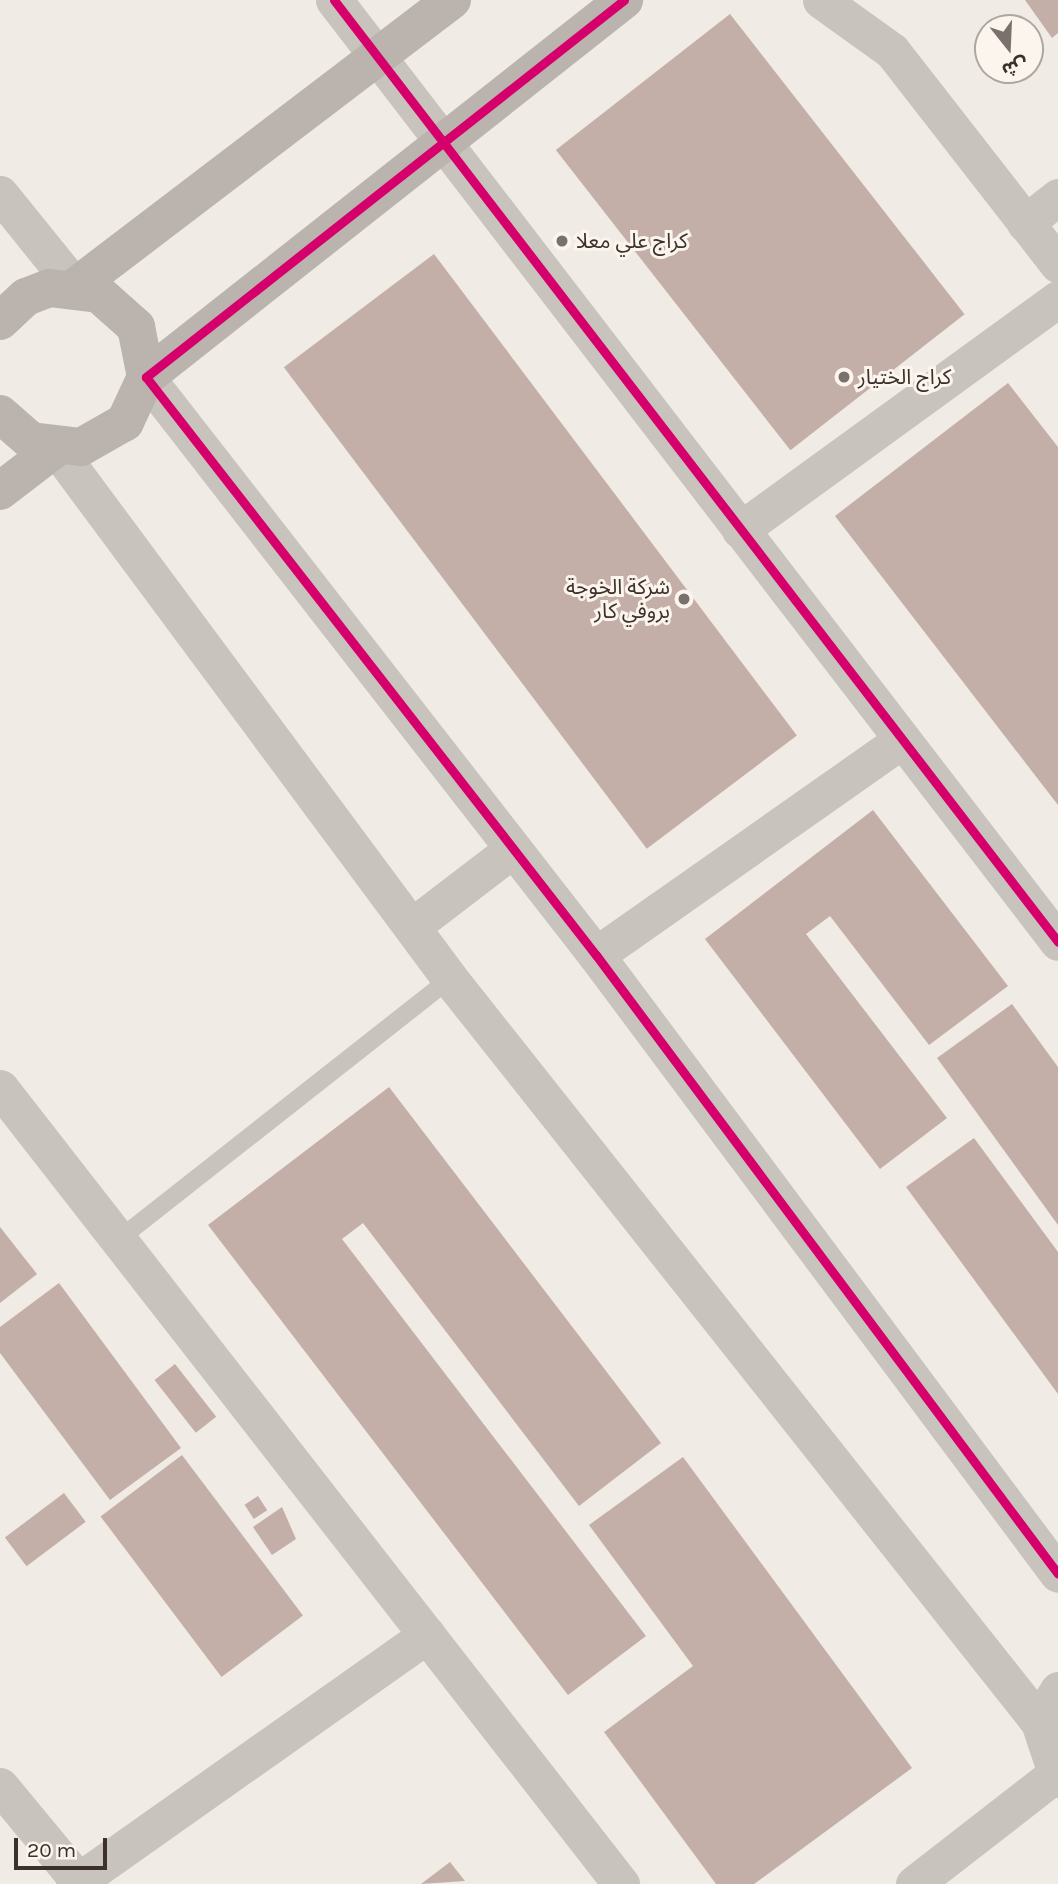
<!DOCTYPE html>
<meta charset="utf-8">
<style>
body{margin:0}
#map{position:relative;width:1058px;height:1884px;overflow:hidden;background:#f0ebe5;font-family:Karla,"Noto Sans Arabic",sans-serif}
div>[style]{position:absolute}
.building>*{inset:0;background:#c3afa7;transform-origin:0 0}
.lane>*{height:18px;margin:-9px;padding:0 9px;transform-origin:9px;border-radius:9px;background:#c9c3be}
.street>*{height:37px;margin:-18.5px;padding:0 18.5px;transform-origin:18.5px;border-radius:18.5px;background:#c9c3be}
.secondary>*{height:38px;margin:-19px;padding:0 19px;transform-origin:19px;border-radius:19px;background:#bab3ae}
.cycleway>*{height:9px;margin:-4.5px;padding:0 4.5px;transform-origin:4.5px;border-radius:4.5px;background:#d6006c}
.dots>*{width:19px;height:19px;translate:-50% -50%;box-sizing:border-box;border:4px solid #fbf5ee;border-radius:50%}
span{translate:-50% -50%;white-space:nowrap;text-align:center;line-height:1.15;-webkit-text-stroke:6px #fbf5ee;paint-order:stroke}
.poi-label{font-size:21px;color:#3b302b}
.left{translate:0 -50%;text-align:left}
.right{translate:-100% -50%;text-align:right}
.north{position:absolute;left:974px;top:14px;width:70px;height:70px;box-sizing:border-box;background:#fbf5ee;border:2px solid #aea6a0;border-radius:50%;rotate:162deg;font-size:19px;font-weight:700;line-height:28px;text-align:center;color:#3b302b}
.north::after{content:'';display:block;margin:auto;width:24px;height:32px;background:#7a716c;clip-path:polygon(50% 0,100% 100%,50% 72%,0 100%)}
.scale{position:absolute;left:14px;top:1838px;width:93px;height:32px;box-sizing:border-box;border:4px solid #3b302b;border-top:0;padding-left:9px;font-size:21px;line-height:24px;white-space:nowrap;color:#3b302b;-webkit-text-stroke:5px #fbf5ee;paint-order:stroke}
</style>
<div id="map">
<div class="building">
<i style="clip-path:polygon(1025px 0,1058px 0,1058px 33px,1052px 38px)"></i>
<i style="left:730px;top:14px;width:381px;height:221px;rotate:52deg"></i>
<i style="left:434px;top:254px;width:603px;height:188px;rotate:53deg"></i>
<i style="clip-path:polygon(1008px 383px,1058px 447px,1058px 805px,835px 516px)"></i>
<i style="clip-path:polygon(873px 810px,1008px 986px,929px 1045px,830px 916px,806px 934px,947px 1118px,880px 1169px,705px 939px)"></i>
<i style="clip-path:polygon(1012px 1004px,1058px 1067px,1058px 1225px,937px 1058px)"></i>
<i style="clip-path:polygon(389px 1087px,661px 1443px,579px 1506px,363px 1223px,342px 1239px,646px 1636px,568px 1695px,208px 1225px)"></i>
<i style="clip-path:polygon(974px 1138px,1058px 1252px,1058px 1394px,906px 1187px)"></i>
<i style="clip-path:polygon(0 1227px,37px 1274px,0 1303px)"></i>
<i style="clip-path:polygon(59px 1283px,181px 1448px,110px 1500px,0 1353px,0 1327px)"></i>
<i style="left:175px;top:1364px;width:67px;height:26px;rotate:52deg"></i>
<i style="left:182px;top:1455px;width:201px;height:102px;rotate:53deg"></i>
<i style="clip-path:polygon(683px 1457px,912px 1768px,754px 1884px,716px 1884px,604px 1732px,693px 1666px,589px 1525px)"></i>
<i style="left:64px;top:1493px;width:36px;height:74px;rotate:53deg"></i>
<i style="left:258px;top:1496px;width:17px;height:16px;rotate:57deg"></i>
<i style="clip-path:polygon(282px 1507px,296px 1539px,272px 1555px,253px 1527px)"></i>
<i style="clip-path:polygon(450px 1862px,465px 1881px,421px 1884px)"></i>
</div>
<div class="lane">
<i style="left:118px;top:1240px;width:422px;rotate:-38.2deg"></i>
</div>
<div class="street">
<i style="left:334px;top:0;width:1188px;rotate:52.45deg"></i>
<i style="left:821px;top:0;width:87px;rotate:35.7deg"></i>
<i style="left:892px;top:51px;width:270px;rotate:52.1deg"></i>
<i style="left:0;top:194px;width:119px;rotate:51.1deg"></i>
<i style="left:1025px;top:223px;width:42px;rotate:-38.2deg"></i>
<i style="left:146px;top:377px;width:733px;rotate:52.1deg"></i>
<i style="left:596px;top:955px;width:772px;rotate:53.26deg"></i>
<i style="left:56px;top:448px;width:661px;rotate:53.42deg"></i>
<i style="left:450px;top:979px;width:948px;rotate:51.6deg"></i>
<i style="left:740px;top:530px;width:393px;rotate:-36deg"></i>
<i style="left:415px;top:924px;width:123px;rotate:-37.4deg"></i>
<i style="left:596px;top:955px;width:374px;rotate:-35.1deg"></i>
<i style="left:0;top:1088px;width:1010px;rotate:52.04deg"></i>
<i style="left:1058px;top:1690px;width:37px;rotate:121deg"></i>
<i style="left:1039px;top:1722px;width:60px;rotate:71.6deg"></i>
<i style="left:0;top:1786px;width:127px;rotate:50.4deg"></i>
<i style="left:74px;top:1884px;width:432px;rotate:-35.2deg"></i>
<i style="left:914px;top:1884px;width:176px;rotate:-37.8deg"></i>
</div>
<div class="secondary">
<i style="left:75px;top:287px;width:474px;rotate:-37.3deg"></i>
<i style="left:0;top:321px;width:35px;rotate:-43deg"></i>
<i style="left:26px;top:297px;width:25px;rotate:-21deg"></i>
<i style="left:49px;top:288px;width:50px;rotate:6.8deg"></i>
<i style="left:99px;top:294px;width:50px;rotate:41.7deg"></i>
<i style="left:136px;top:327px;width:51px;rotate:78.7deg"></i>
<i style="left:146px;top:377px;width:50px;rotate:115deg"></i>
<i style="left:125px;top:422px;width:51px;rotate:150.4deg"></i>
<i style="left:81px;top:447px;width:50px;rotate:-173.2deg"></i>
<i style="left:31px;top:441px;width:41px;rotate:-138.9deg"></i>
<i style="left:146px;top:377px;width:609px;rotate:-38.26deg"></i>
<i style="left:0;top:491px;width:71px;rotate:-37.5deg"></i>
</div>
<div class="cycleway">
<i style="left:334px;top:0;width:1188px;rotate:52.45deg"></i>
<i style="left:624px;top:0;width:609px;rotate:141.74deg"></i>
<i style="left:146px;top:377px;width:733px;rotate:52.1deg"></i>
<i style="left:596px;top:955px;width:772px;rotate:53.26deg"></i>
</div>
<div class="dots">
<i style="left:562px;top:241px;background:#7a716c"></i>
<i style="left:844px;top:377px;background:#7a716c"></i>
<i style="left:684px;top:599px;background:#7a716c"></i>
</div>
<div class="poi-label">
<span class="left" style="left:576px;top:241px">كراج علي معلا</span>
<span class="left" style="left:858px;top:377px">كراج الختيار</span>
<span class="right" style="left:670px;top:599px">شركة الخوجة<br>بروفي كار</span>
</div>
<div class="north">ش</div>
<div class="scale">20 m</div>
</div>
